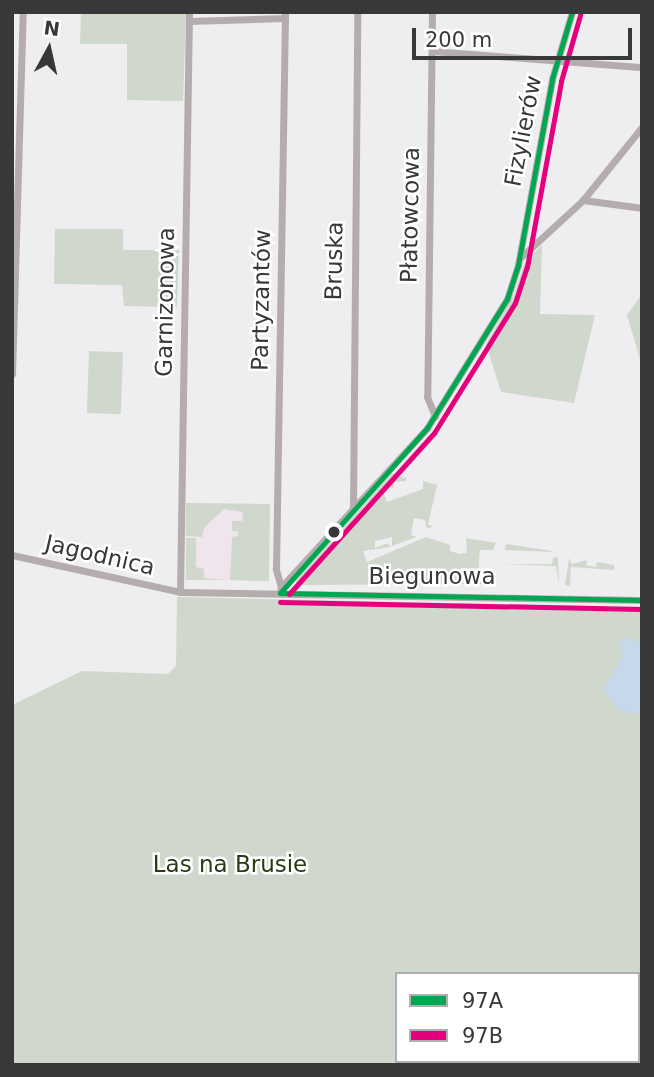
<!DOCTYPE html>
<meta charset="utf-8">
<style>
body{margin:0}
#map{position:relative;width:654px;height:1077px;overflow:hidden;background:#eeeef0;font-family:"DejaVu Sans",sans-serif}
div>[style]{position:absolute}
.commercial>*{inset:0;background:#f0e4ed;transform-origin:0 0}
.green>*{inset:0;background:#d0d7cc;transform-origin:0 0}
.water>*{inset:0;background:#c6d8e9}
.minor>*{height:7px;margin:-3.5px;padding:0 3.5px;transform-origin:3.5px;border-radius:3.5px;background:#b5acae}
.bus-1>*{height:5px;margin:-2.5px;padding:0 2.5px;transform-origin:2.5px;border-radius:2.5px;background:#00a651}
.bus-2>*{height:5px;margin:-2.5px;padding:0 2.5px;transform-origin:2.5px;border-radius:2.5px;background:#e5007d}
.dots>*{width:19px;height:19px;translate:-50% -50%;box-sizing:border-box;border:4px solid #fff;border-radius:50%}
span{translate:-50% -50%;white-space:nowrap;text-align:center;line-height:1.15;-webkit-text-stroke:5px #fff;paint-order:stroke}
.street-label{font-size:23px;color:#38383a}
.park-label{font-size:23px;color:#283e12}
.frame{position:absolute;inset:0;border:14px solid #38383a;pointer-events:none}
.legend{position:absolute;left:395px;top:972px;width:245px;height:91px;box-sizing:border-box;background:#fff;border:2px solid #afafb0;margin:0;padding:9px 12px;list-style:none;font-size:21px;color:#38383a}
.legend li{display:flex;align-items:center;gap:14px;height:35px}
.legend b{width:35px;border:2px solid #afafb0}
.north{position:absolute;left:14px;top:14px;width:70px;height:70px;-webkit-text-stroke:5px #fff;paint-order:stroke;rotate:8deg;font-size:19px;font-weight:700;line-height:28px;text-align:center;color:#38383a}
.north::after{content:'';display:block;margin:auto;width:24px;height:32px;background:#38383a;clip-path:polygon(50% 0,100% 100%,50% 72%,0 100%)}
.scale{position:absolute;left:412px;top:28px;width:220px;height:32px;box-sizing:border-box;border:4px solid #38383a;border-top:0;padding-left:9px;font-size:21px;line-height:24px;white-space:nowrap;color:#38383a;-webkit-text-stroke:5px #fff;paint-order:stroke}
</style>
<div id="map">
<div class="commercial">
<i style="left:186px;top:503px;width:84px;height:77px;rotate:1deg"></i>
</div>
<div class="green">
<i style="clip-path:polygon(81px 12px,186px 12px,183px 101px,127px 100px,127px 44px,80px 44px)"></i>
<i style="clip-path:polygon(55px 229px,123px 229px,123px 250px,179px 250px,177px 307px,124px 306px,122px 285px,54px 284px)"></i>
<i style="clip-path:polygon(542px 245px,540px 314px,595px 315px,574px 403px,501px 392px,486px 344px,514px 295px,525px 262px)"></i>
<i style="clip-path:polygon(642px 294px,642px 366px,627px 315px)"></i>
<i style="left:89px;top:351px;width:34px;height:62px;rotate:2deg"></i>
<i style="clip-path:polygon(392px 473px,406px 478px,406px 481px,393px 482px,394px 487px,383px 491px,387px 502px,423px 489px,423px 481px,437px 485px,428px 525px,433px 526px,427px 529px,425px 520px,414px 518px,411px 535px,416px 537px,392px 546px,392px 537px,375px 541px,375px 548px,388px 543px,390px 547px,363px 551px,367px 562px,426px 537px,450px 545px,450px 551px,460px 554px,467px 553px,466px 538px,496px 543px,493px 550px,480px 550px,478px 576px,483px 577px,483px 584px,297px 585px,296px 580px)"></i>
<i style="clip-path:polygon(186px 503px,270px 504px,269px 581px,230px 580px,232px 537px,238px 536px,238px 531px,232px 531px,232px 521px,242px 521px,243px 512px,224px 509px,204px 528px,202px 537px,186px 536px)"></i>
<i style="clip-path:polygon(186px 538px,196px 538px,196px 567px,204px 569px,204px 578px,225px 580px,186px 580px)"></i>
<i style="clip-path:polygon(506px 544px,552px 551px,553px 552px,505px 550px)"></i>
<i style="clip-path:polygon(558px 557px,559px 585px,556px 566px,500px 564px,552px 564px,553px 558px)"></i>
<i style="clip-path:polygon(569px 558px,572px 564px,587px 560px,586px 565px,596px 567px,597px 562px,614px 565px,615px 570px,571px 567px,570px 586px,565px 585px)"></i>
<i style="clip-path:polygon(evenodd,177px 597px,642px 607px,642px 1065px,12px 1065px,12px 705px,82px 671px,168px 674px,176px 666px,177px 597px,397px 974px,638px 974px,638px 1061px,397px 1061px,397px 974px)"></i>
</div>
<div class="water">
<i style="clip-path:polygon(627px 638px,642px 643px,642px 711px,636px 714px,618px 710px,603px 689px,622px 656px,620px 640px)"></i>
</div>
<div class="minor">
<i style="left:432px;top:12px;width:385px;rotate:90.7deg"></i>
<i style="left:427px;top:397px;width:21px;rotate:67deg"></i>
<i style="left:189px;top:21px;width:96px;rotate:-1.8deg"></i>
<i style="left:432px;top:51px;width:211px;rotate:4.4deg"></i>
<i style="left:583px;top:200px;width:60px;rotate:7.7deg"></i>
<i style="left:520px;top:258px;width:86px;rotate:-42.6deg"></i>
<i style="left:583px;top:200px;width:94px;rotate:-51.1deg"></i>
<i style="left:12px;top:374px;width:362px;rotate:-88.3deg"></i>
<i style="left:353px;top:509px;width:497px;rotate:-89.5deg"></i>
<i style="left:12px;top:555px;width:172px;rotate:12.4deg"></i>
<i style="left:180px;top:592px;width:462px;rotate:1deg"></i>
<i style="left:281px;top:587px;width:19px;rotate:-106deg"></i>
<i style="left:276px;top:569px;width:557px;rotate:-89.07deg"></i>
<i style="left:180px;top:592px;width:580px;rotate:-89.11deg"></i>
<i style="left:280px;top:593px;width:6px;rotate:-81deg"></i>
<i style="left:281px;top:587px;width:216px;rotate:-47.4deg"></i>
<i style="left:427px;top:428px;width:152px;rotate:-58.2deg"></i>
<i style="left:507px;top:299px;width:36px;rotate:-72deg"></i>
<i style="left:518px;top:265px;width:189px;rotate:-79.6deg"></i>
<i style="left:552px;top:79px;width:70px;rotate:-73.4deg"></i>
</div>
<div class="bus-1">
<i style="left:280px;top:593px;width:221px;rotate:-48.3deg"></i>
<i style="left:427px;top:428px;width:152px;rotate:-58.2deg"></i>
<i style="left:507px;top:299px;width:36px;rotate:-72deg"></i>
<i style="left:518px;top:265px;width:189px;rotate:-79.6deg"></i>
<i style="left:552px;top:79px;width:70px;rotate:-73.4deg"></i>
<i style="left:280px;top:593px;width:362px;rotate:1.1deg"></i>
</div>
<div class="bus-2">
<i style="left:289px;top:594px;width:217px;rotate:-48deg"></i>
<i style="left:434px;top:433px;width:153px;rotate:-58.1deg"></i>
<i style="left:515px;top:303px;width:38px;rotate:-72deg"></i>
<i style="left:527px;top:267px;width:189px;rotate:-79.6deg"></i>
<i style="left:561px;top:81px;width:69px;rotate:-73.9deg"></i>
<i style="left:280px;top:602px;width:362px;rotate:1.1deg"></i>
</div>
<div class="dots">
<i style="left:334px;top:532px;background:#38383a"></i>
</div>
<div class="street-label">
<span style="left:523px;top:131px;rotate:-79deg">Fizylierów</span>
<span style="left:410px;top:215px;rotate:-89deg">Płatowcowa</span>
<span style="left:334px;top:261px;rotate:-89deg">Bruska</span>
<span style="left:261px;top:300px;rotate:-89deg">Partyzantów</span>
<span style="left:165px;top:302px;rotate:-89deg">Garnizonowa</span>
<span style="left:100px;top:555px;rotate:13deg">Jagodnica</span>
<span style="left:432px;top:576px">Biegunowa</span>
</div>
<div class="park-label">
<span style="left:230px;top:864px">Las na Brusie</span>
</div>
<div class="frame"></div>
<ul class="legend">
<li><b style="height:9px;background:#00a651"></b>97A</li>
<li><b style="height:9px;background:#e5007d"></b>97B</li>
</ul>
<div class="north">N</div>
<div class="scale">200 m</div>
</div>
